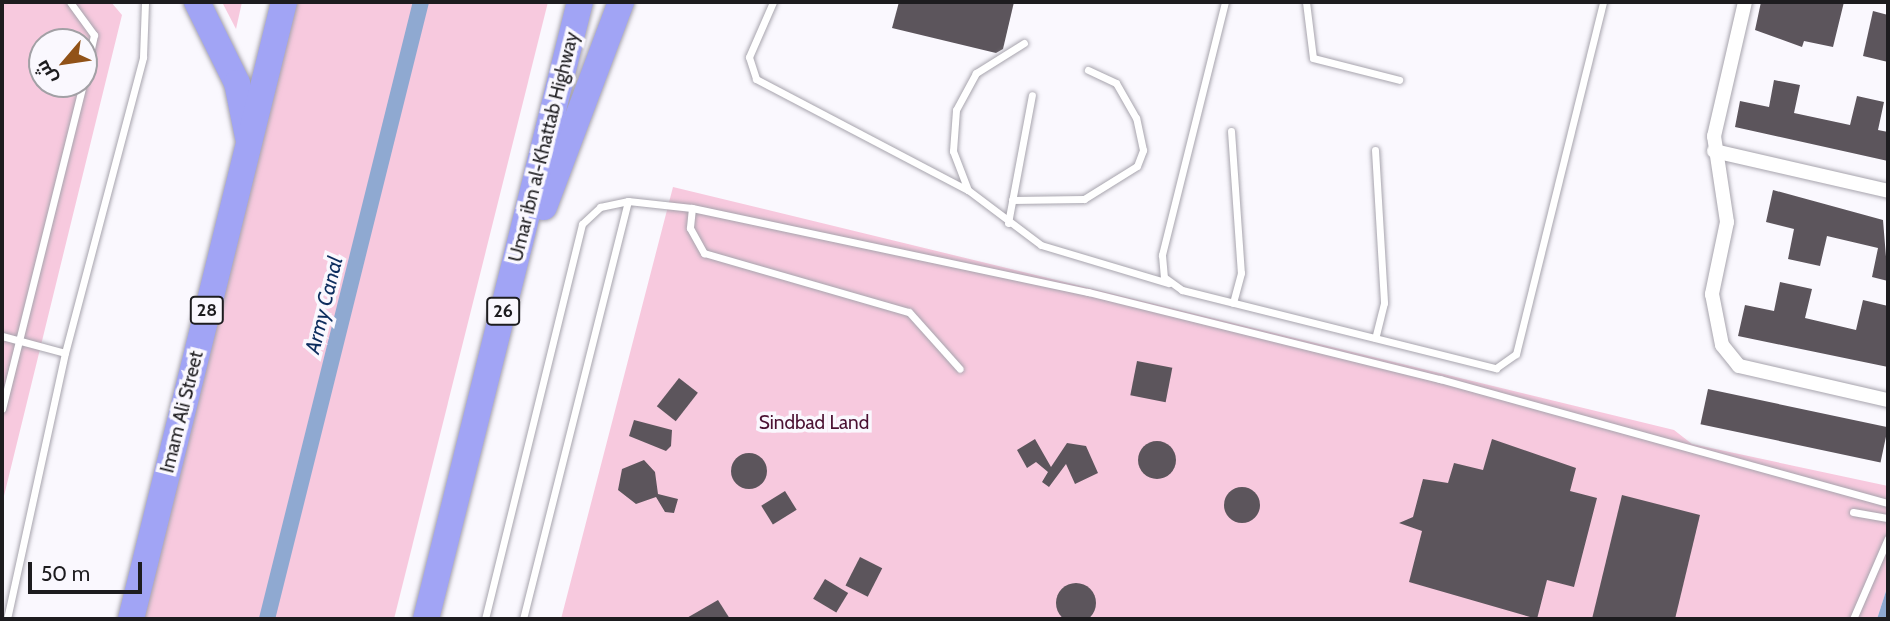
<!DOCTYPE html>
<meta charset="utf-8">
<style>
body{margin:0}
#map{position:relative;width:1890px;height:621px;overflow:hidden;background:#faf8fe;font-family:Cabin,Cairo,sans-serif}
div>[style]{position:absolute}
.green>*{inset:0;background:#f7c9de}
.water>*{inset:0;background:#8fa9d1}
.canal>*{height:16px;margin:-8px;padding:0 8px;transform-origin:8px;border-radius:8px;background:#8fa9d1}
.building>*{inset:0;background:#5c555c;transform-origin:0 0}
.round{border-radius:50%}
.roads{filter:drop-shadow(0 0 2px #a7a4ad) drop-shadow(0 0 2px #a7a4ad)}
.service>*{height:7px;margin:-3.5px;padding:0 3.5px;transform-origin:3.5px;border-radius:3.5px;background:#fff}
.minor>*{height:14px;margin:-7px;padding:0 7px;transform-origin:7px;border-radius:7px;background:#fff}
.motorway>*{height:26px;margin:-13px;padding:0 13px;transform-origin:13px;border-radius:13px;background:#a1a4f5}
span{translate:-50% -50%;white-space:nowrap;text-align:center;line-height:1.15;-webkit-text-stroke:7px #faf8fe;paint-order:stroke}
.shield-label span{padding:2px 5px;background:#faf8fe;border:2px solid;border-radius:5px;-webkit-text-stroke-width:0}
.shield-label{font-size:18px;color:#1d1c1f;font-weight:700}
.street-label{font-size:19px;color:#1d1c1f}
.park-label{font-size:19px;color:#4b1132}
.water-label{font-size:21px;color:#0d2d5e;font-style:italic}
.frame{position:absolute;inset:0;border:4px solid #1d1c1f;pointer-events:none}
.north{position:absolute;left:28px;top:28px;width:70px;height:70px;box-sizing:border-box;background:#faf8fe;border:2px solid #a2a0a5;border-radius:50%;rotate:241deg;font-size:19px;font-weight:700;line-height:28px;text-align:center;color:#1d1c1f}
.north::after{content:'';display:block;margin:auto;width:24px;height:32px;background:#915218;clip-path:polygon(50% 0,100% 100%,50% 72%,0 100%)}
.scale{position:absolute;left:28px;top:562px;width:114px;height:32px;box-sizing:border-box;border:4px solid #1d1c1f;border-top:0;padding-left:9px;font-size:21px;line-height:24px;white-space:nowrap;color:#1d1c1f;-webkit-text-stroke:5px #faf8fe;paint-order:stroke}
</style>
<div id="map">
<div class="green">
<i style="clip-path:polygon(evenodd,2px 2px,111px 2px,122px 15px,2px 504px,2px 2px,42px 42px,84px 42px,84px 84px,42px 84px,42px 42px)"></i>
<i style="clip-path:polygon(222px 2px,242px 2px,236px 29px)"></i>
<i style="clip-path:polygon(294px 2px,548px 2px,394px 619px,141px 619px)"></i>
<i style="clip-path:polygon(673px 187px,1674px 430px,1692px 444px,1888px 486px,1888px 585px,1877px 619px,561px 619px)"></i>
</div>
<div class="water">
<i style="clip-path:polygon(1888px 585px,1888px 619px,1877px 619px)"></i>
</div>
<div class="canal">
<i style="left:267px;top:619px;width:636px;rotate:-75.99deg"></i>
</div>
<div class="building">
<i style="clip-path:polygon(899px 2px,1014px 2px,1003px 49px,996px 53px,892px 28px)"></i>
<i style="clip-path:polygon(1761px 2px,1844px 2px,1833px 47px,1804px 41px,1802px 47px,1755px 30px)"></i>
<i style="clip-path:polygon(1873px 11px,1888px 15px,1888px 62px,1863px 56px)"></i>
<i style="clip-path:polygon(1774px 80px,1800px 85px,1794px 113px,1850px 125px,1857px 96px,1884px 102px,1878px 130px,1888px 132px,1888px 161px,1735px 127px,1740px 101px,1769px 107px)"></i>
<i style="clip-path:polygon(1773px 190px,1883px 220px,1888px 281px,1872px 277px,1878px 248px,1827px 236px,1820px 266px,1788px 259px,1794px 229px,1766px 222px)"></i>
<i style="clip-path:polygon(1780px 282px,1812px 289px,1805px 318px,1856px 330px,1863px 300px,1888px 306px,1888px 367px,1738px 336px,1745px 305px,1774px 311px)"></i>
<i style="left:1137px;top:361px;width:36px;height:35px;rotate:11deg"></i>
<i style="left:679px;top:378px;width:24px;height:36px;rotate:38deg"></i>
<i style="left:1708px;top:389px;width:184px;height:36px;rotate:12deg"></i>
<i style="clip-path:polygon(634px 420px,672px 430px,671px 446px,666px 451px,629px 436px)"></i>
<i style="clip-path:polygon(1035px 439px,1051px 467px,1067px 443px,1086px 446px,1098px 473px,1075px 484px,1066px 464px,1049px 487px,1042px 482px,1048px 472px,1036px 462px,1027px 468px,1017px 450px)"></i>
<i style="clip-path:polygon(1492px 439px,1576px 468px,1570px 491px,1597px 498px,1574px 587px,1547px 580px,1537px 619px,1409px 582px,1422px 531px,1399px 523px,1413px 517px,1423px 479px,1448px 483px,1454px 463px,1483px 470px)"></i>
<i class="round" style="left:1138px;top:441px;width:38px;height:38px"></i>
<i class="round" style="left:731px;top:453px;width:36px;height:36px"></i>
<i style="clip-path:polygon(644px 460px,655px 472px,658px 494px,678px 499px,674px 513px,665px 512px,656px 497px,636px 504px,618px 490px,622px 469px)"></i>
<i class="round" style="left:1224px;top:487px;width:36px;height:36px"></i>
<i style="left:785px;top:491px;width:22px;height:28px;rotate:58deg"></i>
<i style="clip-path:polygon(1622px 495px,1700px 515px,1675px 619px,1592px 619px)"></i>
<i style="left:860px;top:557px;width:25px;height:32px;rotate:27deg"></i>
<i style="left:825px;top:579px;width:27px;height:23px;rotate:31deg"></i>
<i class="round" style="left:1056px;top:583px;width:40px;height:40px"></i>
<i style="clip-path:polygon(718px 600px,730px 619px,685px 619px)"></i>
</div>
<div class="roads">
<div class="service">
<i style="left:70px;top:2px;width:41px;rotate:54deg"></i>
<i style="left:94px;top:35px;width:46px;rotate:102.5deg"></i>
<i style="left:773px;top:2px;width:60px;rotate:113.6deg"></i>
<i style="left:749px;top:57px;width:23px;rotate:72deg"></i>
<i style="left:756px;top:79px;width:238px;rotate:27.7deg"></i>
<i style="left:1225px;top:2px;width:261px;rotate:104deg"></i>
<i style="left:1162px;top:255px;width:22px;rotate:85deg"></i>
<i style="left:1164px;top:277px;width:22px;rotate:36deg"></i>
<i style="left:1182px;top:290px;width:324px;rotate:14deg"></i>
<i style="left:1496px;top:368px;width:24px;rotate:-35deg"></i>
<i style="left:1516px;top:354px;width:363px;rotate:-76.1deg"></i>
<i style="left:1306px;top:2px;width:56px;rotate:82.9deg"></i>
<i style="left:1313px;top:58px;width:89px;rotate:14.3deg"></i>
<i style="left:1024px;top:43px;width:57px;rotate:148deg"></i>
<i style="left:976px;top:73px;width:42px;rotate:118.4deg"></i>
<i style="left:956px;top:110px;width:41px;rotate:94.2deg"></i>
<i style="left:953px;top:151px;width:42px;rotate:69deg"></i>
<i style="left:968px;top:190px;width:91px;rotate:37deg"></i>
<i style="left:1041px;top:245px;width:133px;rotate:16.7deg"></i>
<i style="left:1231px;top:131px;width:142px;rotate:86deg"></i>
<i style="left:1241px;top:273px;width:31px;rotate:105deg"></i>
<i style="left:1375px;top:150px;width:153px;rotate:86.6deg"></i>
<i style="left:1384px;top:303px;width:36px;rotate:104deg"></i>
<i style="left:1012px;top:200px;width:72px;rotate:-0.8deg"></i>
<i style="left:1084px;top:199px;width:62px;rotate:-31.9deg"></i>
<i style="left:1137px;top:166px;width:17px;rotate:-69deg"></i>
<i style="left:1143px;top:150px;width:33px;rotate:-102deg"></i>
<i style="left:1136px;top:118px;width:40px;rotate:-119.7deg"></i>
<i style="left:1116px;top:83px;width:31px;rotate:-155deg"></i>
<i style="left:692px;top:208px;width:20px;rotate:96deg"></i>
<i style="left:690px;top:228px;width:29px;rotate:61deg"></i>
<i style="left:704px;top:253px;width:213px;rotate:16.1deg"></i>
<i style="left:909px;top:312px;width:76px;rotate:48.2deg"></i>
<i style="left:1008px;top:223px;width:130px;rotate:-79.4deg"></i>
<i style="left:2px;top:336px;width:65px;rotate:15.1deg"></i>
<i style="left:2px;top:409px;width:335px;rotate:-76deg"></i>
<i style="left:1853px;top:512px;width:36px;rotate:10deg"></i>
<i style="left:7px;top:619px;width:272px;rotate:-77.7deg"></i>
<i style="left:65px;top:353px;width:306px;rotate:-75.2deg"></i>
<i style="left:143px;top:57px;width:55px;rotate:-87.9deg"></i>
<i style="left:485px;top:619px;width:407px;rotate:-76.2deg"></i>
<i style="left:582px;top:224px;width:25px;rotate:-43deg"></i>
<i style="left:600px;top:207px;width:29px;rotate:-12deg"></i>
<i style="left:628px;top:201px;width:64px;rotate:6.2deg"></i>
<i style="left:692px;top:208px;width:405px;rotate:12deg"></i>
<i style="left:1088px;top:292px;width:363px;rotate:13.9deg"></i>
<i style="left:1440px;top:379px;width:465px;rotate:15.5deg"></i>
<i style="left:523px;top:619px;width:431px;rotate:-75.9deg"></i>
<i style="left:1853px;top:619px;width:88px;rotate:-66.6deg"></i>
</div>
<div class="minor">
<i style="left:1745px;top:2px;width:138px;rotate:103deg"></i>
<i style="left:1714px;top:136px;width:87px;rotate:81.4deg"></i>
<i style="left:1727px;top:222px;width:74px;rotate:101.8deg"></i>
<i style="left:1712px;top:294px;width:52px;rotate:78.9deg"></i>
<i style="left:1722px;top:345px;width:27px;rotate:51deg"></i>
<i style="left:1739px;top:366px;width:153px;rotate:12.9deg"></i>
<i style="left:1714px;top:151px;width:179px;rotate:12.9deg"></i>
</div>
<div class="motorway">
<i style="left:197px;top:2px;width:90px;rotate:63.7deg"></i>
<i style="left:237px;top:83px;width:55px;rotate:78.5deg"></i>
<i style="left:544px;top:207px;width:219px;rotate:-69.4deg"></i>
<i style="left:131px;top:619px;width:636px;rotate:-76.07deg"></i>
<i style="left:426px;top:619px;width:636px;rotate:-75.99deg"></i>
</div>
</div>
<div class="shield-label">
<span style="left:207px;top:310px">28</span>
<span style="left:503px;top:311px">26</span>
</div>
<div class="street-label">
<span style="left:544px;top:147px;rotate:-76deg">Umar ibn al-Khattab Highway</span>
<span style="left:182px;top:412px;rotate:-76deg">Imam Ali Street</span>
</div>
<div class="park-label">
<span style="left:814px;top:423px">Sindbad Land</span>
</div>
<div class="water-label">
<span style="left:324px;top:305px;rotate:-76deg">Army Canal</span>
</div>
<div class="frame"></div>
<div class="north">ش</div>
<div class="scale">50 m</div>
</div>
